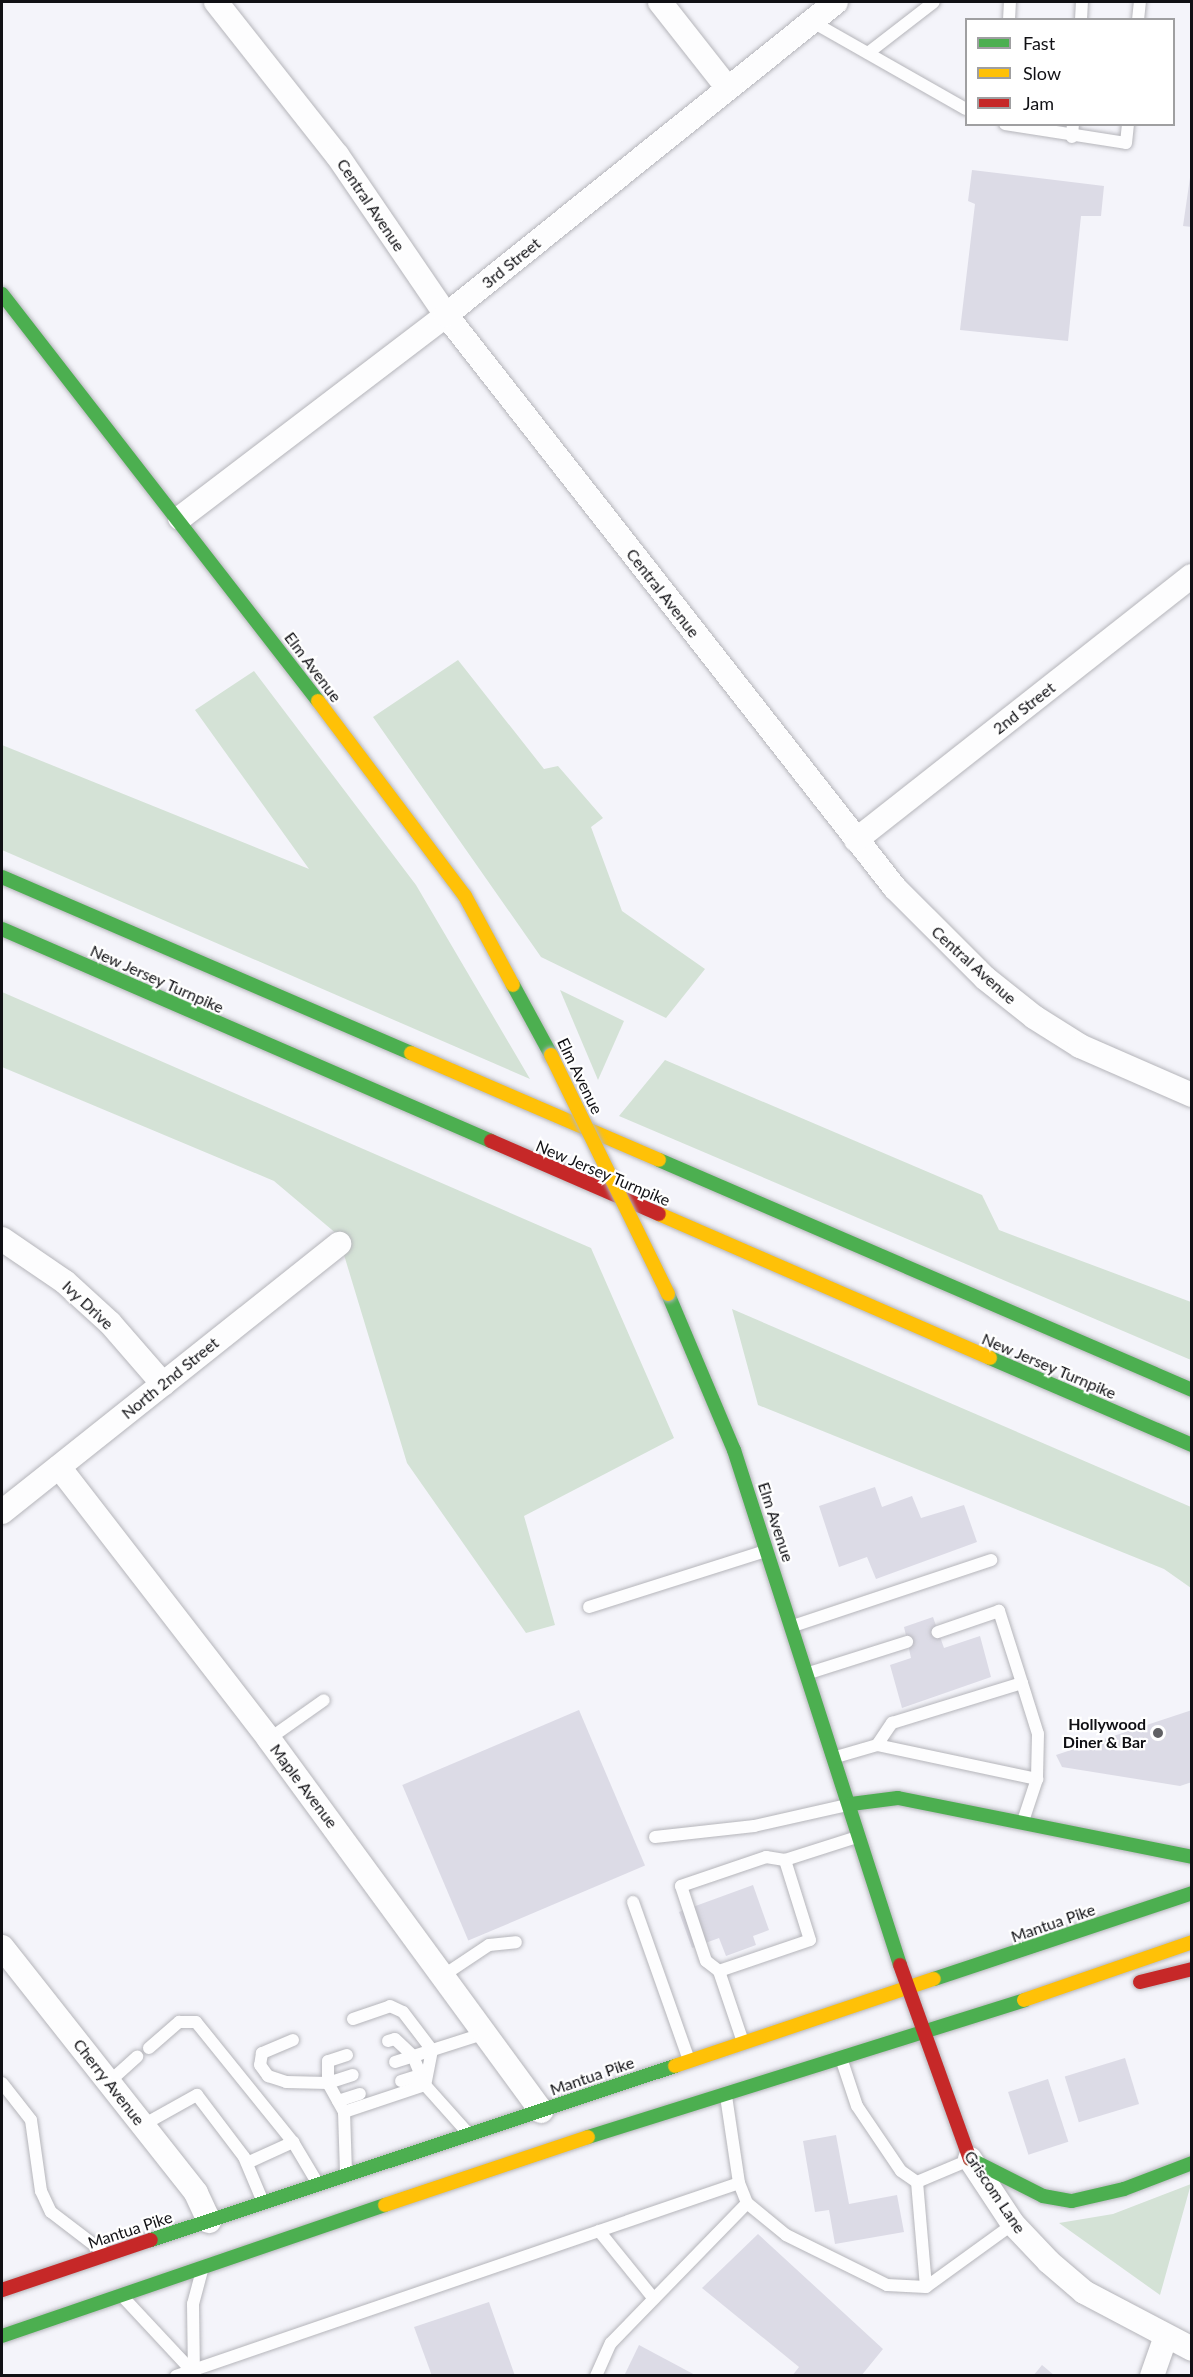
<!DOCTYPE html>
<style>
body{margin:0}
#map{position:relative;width:1193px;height:2377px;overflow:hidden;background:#f4f4fa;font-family:Lato,sans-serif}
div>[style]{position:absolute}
.green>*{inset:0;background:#d4e2d6}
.building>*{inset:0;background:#dcdbe6;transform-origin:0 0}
.roads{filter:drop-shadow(0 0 2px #b5b5ba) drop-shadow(0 0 2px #b5b5ba)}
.lane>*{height:12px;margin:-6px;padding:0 6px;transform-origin:6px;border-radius:6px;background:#fdfdfe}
.street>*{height:24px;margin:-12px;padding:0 12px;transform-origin:12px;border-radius:12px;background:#fdfdfe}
.fast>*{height:14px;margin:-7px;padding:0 7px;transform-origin:7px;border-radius:7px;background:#4caf50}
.slow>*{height:14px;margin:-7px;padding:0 7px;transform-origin:7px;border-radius:7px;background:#ffc107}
.jam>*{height:14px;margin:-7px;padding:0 7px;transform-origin:7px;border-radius:7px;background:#c62828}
.bridges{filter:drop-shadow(0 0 2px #b5b5ba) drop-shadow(0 0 2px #b5b5ba)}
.slow-bridge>*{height:14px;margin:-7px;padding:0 7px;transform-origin:7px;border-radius:7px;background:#ffc107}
.dots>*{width:16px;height:16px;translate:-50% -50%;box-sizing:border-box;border:3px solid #fff;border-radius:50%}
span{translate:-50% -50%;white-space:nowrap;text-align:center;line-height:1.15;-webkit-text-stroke:4.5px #fff;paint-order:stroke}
.street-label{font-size:16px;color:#101014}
.poi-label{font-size:16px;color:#101014;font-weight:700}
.right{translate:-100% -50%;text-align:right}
.frame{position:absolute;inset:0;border:3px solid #101014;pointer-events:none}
.legend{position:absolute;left:965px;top:18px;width:210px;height:108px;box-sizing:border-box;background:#fff;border:2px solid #9f9fa1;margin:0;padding:8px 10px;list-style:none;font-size:18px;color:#101014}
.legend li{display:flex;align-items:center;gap:12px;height:30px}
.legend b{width:30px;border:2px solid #9f9fa1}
</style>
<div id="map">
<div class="green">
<i style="clip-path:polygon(458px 660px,544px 769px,558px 766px,603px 818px,591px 827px,622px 911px,705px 969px,666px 1018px,541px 957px,373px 717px)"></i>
<i style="clip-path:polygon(254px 671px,416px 885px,530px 1079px,2px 850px,2px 745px,309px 869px,195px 710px)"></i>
<i style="clip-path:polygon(560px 990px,624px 1021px,598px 1080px)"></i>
<i style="clip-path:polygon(2px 992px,591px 1248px,674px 1438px,524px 1516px,555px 1625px,526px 1633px,407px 1463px,338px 1235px,274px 1181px,2px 1067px)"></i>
<i style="clip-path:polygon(665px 1060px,982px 1195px,999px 1230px,1191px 1302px,1191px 1360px,619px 1116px)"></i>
<i style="clip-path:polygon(732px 1309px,1191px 1507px,1191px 1588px,1164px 1569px,758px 1405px)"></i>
<i style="clip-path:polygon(1191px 2184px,1160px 2295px,1059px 2223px,1113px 2214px)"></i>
</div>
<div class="building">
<i style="clip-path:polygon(1192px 164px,1192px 227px,1183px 226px)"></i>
<i style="clip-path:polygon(972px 170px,1104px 186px,1101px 216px,1081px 216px,1068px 341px,960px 330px,975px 204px,968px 201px)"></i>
<i style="clip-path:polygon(875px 1487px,882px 1507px,912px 1496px,921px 1518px,964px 1505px,977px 1542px,876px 1579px,867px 1557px,839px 1567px,819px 1506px)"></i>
<i style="clip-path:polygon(933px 1617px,944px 1648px,980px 1636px,991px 1677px,902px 1708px,890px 1665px,911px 1658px,904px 1627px)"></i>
<i style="left:579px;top:1710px;width:169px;height:192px;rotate:67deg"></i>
<i style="clip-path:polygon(1192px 1710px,1192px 1782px,1180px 1786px,1062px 1767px,1056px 1755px)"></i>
<i style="clip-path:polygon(753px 1885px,769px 1930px,753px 1936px,756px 1945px,726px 1956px,719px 1938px,692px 1948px,679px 1912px)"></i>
<i style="left:1125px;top:2058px;width:48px;height:63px;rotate:73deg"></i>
<i style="left:1048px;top:2079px;width:66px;height:42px;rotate:72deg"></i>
<i style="clip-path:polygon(836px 2135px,849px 2204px,897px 2195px,904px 2232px,835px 2244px,829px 2210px,815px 2212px,803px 2141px)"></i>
<i style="clip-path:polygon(758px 2234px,883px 2349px,861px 2376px,792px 2376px,799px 2367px,702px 2288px)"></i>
<i style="clip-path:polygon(489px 2302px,515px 2376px,432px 2376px,414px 2327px)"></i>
<i style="clip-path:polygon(639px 2345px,697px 2376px,624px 2376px)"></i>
<i style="clip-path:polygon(1042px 2365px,1055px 2376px,1033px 2376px)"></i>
</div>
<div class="roads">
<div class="lane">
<i style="left:1009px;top:20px;width:18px;rotate:-87deg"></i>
<i style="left:1081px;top:20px;width:18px;rotate:-87deg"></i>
<i style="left:1138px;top:20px;width:18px;rotate:-84deg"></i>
<i style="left:811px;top:21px;width:178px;rotate:29.6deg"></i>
<i style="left:868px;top:53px;width:83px;rotate:-37.7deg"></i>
<i style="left:1005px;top:124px;width:122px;rotate:8.9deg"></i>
<i style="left:1126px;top:143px;width:19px;rotate:-84deg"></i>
<i style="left:1072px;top:137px;width:13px;rotate:-86deg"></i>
<i style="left:589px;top:1607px;width:186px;rotate:-17.6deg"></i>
<i style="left:793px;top:1626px;width:209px;rotate:-18.4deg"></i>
<i style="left:809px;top:1673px;width:103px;rotate:-17.6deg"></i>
<i style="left:1022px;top:1683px;width:53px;rotate:72.6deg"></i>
<i style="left:1038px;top:1734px;width:45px;rotate:91.3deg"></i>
<i style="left:1037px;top:1779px;width:44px;rotate:108.4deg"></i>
<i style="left:269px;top:1739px;width:67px;rotate:-35.3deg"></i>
<i style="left:877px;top:1745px;width:27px;rotate:-56deg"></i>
<i style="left:892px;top:1723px;width:136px;rotate:-17.1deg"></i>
<i style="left:1022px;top:1683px;width:76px;rotate:-107.7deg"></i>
<i style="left:999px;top:1611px;width:65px;rotate:161deg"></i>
<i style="left:836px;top:1757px;width:43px;rotate:-16.3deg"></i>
<i style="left:877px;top:1745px;width:164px;rotate:12deg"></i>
<i style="left:655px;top:1837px;width:100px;rotate:-6.3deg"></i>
<i style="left:754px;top:1826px;width:95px;rotate:-12.7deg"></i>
<i style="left:633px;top:1902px;width:168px;rotate:70.5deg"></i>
<i style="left:719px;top:1971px;width:96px;rotate:-18.8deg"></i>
<i style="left:810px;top:1940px;width:84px;rotate:-107.4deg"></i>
<i style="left:444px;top:1975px;width:54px;rotate:-33.7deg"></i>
<i style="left:489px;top:1945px;width:27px;rotate:-6deg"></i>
<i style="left:353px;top:2019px;width:39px;rotate:-19deg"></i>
<i style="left:390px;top:2006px;width:14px;rotate:25deg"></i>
<i style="left:403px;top:2012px;width:48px;rotate:52.7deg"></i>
<i style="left:432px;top:2050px;width:36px;rotate:101deg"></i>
<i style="left:293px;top:2040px;width:34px;rotate:157deg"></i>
<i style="left:262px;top:2053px;width:12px;rotate:99deg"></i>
<i style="left:260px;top:2065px;width:14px;rotate:54deg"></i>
<i style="left:268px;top:2076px;width:19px;rotate:18deg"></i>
<i style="left:286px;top:2082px;width:42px;rotate:1.4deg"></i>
<i style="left:328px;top:2083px;width:33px;rotate:61deg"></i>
<i style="left:344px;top:2112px;width:61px;rotate:88.1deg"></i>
<i style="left:388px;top:2041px;width:7px;rotate:-16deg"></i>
<i style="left:395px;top:2039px;width:25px;rotate:43deg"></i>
<i style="left:413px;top:2056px;width:31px;rotate:68deg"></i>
<i style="left:425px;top:2085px;width:63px;rotate:48.2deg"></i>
<i style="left:743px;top:2042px;width:75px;rotate:-108.7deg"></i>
<i style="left:719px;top:1971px;width:16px;rotate:-142deg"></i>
<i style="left:706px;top:1961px;width:79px;rotate:-108.4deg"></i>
<i style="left:681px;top:1886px;width:90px;rotate:-18.8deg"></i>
<i style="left:766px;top:1857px;width:19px;rotate:9deg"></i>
<i style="left:785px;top:1860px;width:76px;rotate:-17.7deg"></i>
<i style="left:149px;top:2048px;width:40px;rotate:-41deg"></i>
<i style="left:179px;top:2022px;width:17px"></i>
<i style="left:196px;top:2022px;width:154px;rotate:51.1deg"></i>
<i style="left:293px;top:2142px;width:49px;rotate:59.2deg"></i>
<i style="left:347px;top:2055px;width:20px;rotate:162deg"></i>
<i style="left:328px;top:2061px;width:22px;rotate:90deg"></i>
<i style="left:328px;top:2083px;width:26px;rotate:-18deg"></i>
<i style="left:842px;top:2061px;width:47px;rotate:71.6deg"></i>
<i style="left:857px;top:2106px;width:78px;rotate:55.9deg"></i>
<i style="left:901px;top:2171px;width:19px;rotate:35deg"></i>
<i style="left:917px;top:2182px;width:56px;rotate:-22.9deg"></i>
<i style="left:395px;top:2062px;width:96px;rotate:-17.7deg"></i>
<i style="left:401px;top:2081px;width:21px;rotate:-17deg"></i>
<i style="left:109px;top:2082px;width:38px;rotate:-42deg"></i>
<i style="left:2px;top:2083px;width:47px;rotate:51.9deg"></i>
<i style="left:31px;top:2120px;width:72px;rotate:82deg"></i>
<i style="left:41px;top:2191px;width:23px;rotate:65deg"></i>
<i style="left:51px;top:2212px;width:64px;rotate:37.4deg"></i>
<i style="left:726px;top:2096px;width:88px;rotate:81.5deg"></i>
<i style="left:338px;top:2101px;width:23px;rotate:-18deg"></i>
<i style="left:344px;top:2112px;width:85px;rotate:-18.4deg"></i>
<i style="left:143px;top:2125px;width:62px;rotate:-29.1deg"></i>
<i style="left:197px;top:2095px;width:78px;rotate:52.8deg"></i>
<i style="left:244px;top:2157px;width:49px;rotate:67.1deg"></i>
<i style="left:247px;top:2163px;width:51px;rotate:-24.5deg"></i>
<i style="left:917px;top:2182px;width:105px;rotate:85.1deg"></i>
<i style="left:599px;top:2231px;width:87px;rotate:51deg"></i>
<i style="left:123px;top:2297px;width:101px;rotate:47deg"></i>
<i style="left:176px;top:2376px;width:595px;rotate:-18.92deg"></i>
<i style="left:739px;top:2183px;width:22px;rotate:68deg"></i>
<i style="left:194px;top:2376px;width:72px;rotate:-90.8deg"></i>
<i style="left:193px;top:2304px;width:35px;rotate:-75deg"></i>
<i style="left:596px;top:2376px;width:36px;rotate:-66deg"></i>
<i style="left:611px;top:2343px;width:195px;rotate:-45.8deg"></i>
<i style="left:747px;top:2203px;width:50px;rotate:39.4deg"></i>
<i style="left:786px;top:2235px;width:113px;rotate:26.3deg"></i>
<i style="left:887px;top:2285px;width:39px;rotate:3deg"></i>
<i style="left:926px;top:2287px;width:107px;rotate:-35.9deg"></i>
</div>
<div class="street">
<i style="left:216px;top:2px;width:195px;rotate:51.7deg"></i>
<i style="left:337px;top:155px;width:194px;rotate:55.7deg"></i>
<i style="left:446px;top:315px;width:728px;rotate:51.92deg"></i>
<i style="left:895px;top:888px;width:127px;rotate:45deg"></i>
<i style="left:985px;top:978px;width:63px;rotate:38.5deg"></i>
<i style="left:1034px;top:1017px;width:54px;rotate:32.2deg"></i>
<i style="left:1080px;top:1046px;width:122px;rotate:23.6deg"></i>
<i style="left:660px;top:2px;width:108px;rotate:51.8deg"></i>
<i style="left:180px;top:518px;width:335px;rotate:-37.3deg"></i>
<i style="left:446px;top:315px;width:500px;rotate:-38.75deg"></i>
<i style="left:856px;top:840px;width:427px;rotate:-38.2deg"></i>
<i style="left:2px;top:1239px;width:76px;rotate:34.3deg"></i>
<i style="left:65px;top:1282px;width:61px;rotate:42.3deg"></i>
<i style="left:110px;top:1323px;width:81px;rotate:49deg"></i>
<i style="left:59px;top:1467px;width:344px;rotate:52.3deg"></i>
<i style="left:269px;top:1739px;width:461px;rotate:53.8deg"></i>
<i style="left:2px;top:1512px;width:431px;rotate:-38.5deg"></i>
<i style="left:2px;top:1947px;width:313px;rotate:51.7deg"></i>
<i style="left:196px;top:2193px;width:31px;rotate:65deg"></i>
<i style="left:970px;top:2159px;width:78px;rotate:56.5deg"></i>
<i style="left:1013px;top:2224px;width:52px;rotate:46.5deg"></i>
<i style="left:1049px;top:2262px;width:46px;rotate:40.6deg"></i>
<i style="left:1084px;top:2292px;width:122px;rotate:27.8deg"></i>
<i style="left:1152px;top:2376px;width:42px;rotate:-70.7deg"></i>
</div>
<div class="fast">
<i style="left:2px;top:294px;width:515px;rotate:52.17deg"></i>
<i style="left:2px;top:877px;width:445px;rotate:23.3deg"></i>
<i style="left:2px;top:929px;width:533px;rotate:23.44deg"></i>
<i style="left:513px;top:985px;width:80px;rotate:61.5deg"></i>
<i style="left:659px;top:1160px;width:581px;rotate:23.34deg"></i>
<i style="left:668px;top:1294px;width:169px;rotate:67.1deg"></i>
<i style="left:734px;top:1450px;width:541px;rotate:72.13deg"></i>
<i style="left:990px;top:1358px;width:220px;rotate:23.3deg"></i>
<i style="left:851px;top:1804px;width:47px;rotate:-7.3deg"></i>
<i style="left:898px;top:1798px;width:300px;rotate:11.3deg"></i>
<i style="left:934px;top:1979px;width:272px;rotate:-18.4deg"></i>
<i style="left:588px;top:2137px;width:457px;rotate:-17.4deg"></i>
<i style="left:970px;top:2159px;width:82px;rotate:26.9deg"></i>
<i style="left:1043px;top:2196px;width:29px;rotate:10deg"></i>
<i style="left:1072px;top:2201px;width:53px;rotate:-13deg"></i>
<i style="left:1124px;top:2189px;width:73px;rotate:-20.9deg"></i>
<i style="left:151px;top:2240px;width:552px;rotate:-18.37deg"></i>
<i style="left:2px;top:2336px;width:405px;rotate:-18.9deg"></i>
</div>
<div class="slow">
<i style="left:318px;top:701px;width:244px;rotate:53deg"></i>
<i style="left:465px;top:896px;width:101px;rotate:61.7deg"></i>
<i style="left:411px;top:1053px;width:270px;rotate:23.3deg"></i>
<i style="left:659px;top:1214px;width:361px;rotate:23.5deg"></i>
<i style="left:1024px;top:2000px;width:178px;rotate:-19deg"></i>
<i style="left:675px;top:2066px;width:273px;rotate:-18.6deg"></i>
<i style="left:385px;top:2205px;width:214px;rotate:-18.5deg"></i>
</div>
<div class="jam">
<i style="left:491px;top:1141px;width:183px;rotate:23.5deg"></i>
<i style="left:900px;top:1965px;width:206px;rotate:70.2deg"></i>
<i style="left:1140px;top:1982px;width:54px;rotate:-14deg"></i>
<i style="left:2px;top:2290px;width:157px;rotate:-18.6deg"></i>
</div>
</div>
<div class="bridges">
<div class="slow-bridge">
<i style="left:551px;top:1055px;width:266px;rotate:63.9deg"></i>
</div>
</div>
<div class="dots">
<i style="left:1158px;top:1733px;background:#606064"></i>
</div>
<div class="street-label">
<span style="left:371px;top:205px;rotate:56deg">Central Avenue</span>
<span style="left:511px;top:263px;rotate:-39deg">3rd Street</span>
<span style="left:663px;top:593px;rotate:52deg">Central Avenue</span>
<span style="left:313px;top:667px;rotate:53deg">Elm Avenue</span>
<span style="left:1024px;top:708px;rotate:-38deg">2nd Street</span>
<span style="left:974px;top:965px;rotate:42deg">Central Avenue</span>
<span style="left:157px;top:979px;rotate:24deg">New Jersey Turnpike</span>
<span style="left:580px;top:1076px;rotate:64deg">Elm Avenue</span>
<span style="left:603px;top:1173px;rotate:23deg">New Jersey Turnpike</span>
<span style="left:88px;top:1305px;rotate:43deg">Ivy Drive</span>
<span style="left:1049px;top:1366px;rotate:23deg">New Jersey Turnpike</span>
<span style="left:170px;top:1378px;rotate:-39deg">North 2nd Street</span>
<span style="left:776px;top:1522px;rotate:72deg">Elm Avenue</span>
<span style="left:304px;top:1786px;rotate:53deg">Maple Avenue</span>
<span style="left:1053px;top:1923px;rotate:-19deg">Mantua Pike</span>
<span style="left:592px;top:2076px;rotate:-19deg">Mantua Pike</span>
<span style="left:109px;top:2082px;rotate:52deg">Cherry Avenue</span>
<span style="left:995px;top:2192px;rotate:56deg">Griscom Lane</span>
<span style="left:130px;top:2230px;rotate:-18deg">Mantua Pike</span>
</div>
<div class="poi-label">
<span class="right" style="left:1146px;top:1733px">Hollywood<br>Diner &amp; Bar</span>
</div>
<div class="frame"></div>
<ul class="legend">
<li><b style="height:8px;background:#4caf50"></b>Fast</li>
<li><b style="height:8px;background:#ffc107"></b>Slow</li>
<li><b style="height:8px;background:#c62828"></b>Jam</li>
</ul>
</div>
